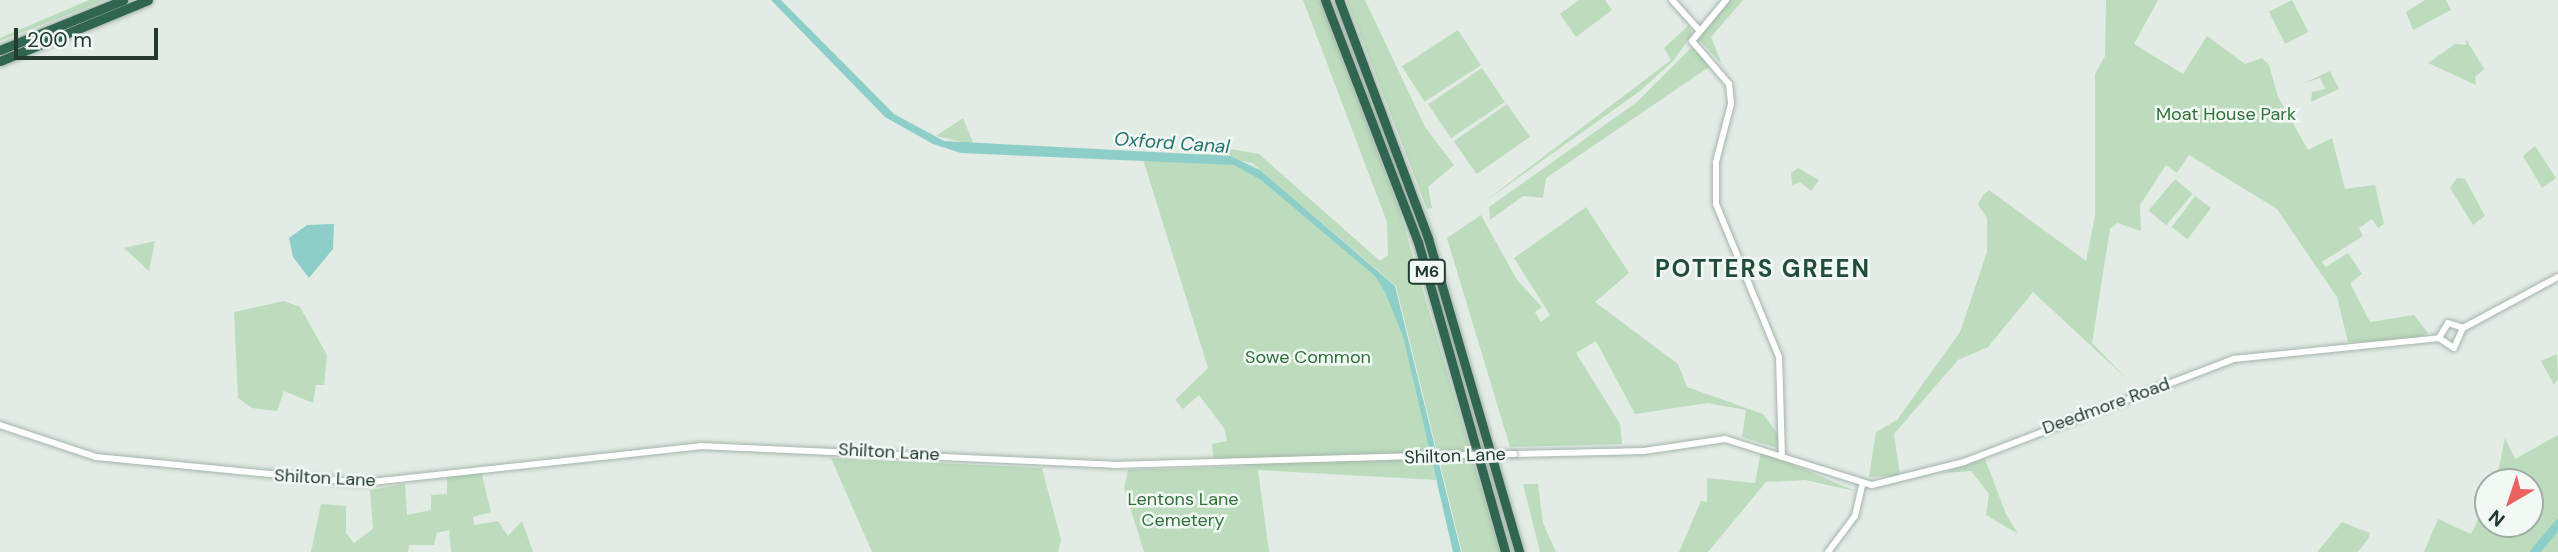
<!DOCTYPE html>
<style>
body{margin:0}
#map{position:relative;width:2558px;height:552px;overflow:hidden;background:#e2ece5;font-family:"DM Sans",sans-serif}
div>[style]{position:absolute}
.green>*{inset:0;background:#bcdcbd;transform-origin:0 0}
.water>*{inset:0;background:#8dcec9}
.river>*{height:9px;margin:-4.5px;padding:0 4.5px;transform-origin:4.5px;border-radius:4.5px;background:#8dcec9}
.roads{filter:drop-shadow(0 0 2px #a5b4ab) drop-shadow(0 0 2px #a5b4ab)}
.minor>*{height:6px;margin:-3px;padding:0 3px;transform-origin:3px;border-radius:3px;background:#fff}
.highway>*{height:9px;margin:-4.5px;padding:0 4.5px;transform-origin:4.5px;border-radius:4.5px;background:#30664f}
.bridges{filter:drop-shadow(0 0 2px #a5b4ab) drop-shadow(0 0 2px #a5b4ab)}
.minor-bridge>*{height:6px;margin:-3px;padding:0 3px;transform-origin:3px;border-radius:3px;background:#fff}
span{translate:-50% -50%;white-space:nowrap;text-align:center;line-height:1.15;-webkit-text-stroke:5px #f2f8f4;paint-order:stroke}
.shield-label span{padding:2px 5px;background:#f2f8f4;border:2px solid;border-radius:5px;-webkit-text-stroke-width:0}
.shield-label{font-size:16px;color:#233c2f;font-weight:700}
.park-label{font-size:18px;color:#2f7139}
.street-label{font-size:18px;color:#233c2f}
.water-label{font-size:19px;color:#20756f;font-style:italic}
.district-label{font-size:24px;color:#204d37;font-weight:700;letter-spacing:2px}
.north{position:absolute;left:2474px;top:468px;width:70px;height:70px;box-sizing:border-box;background:#f2f8f4;border:2px solid #9fada5;border-radius:50%;rotate:219deg;font-size:19px;font-weight:700;line-height:28px;text-align:center;color:#233c2f}
.north::after{content:'';display:block;margin:auto;width:24px;height:32px;background:#eb6261;clip-path:polygon(50% 0,100% 100%,50% 72%,0 100%)}
.scale{position:absolute;left:14px;top:28px;width:144px;height:32px;box-sizing:border-box;border:4px solid #233c2f;border-top:0;padding-left:9px;font-size:21px;line-height:24px;white-space:nowrap;color:#233c2f;-webkit-text-stroke:5px #f2f8f4;paint-order:stroke}
</style>
<div id="map">
<div class="green">
<i style="clip-path:polygon(89px 0,105px 0,0 41px,0 38px)"></i>
<i style="clip-path:polygon(1303px 0,1319px 0,1326px 16px,1399px 209px,1500px 552px,1462px 552px,1396px 286px,1252px 163px,1194px 153px,1209px 145px,1259px 154px,1380px 261px,1388px 255px,1387px 222px)"></i>
<i style="clip-path:polygon(1347px 0,1365px 0,1425px 127px,1454px 165px,1428px 187px,1432px 208px,1427px 209px)"></i>
<i style="clip-path:polygon(1579px 0,1605px 0,1612px 10px,1576px 37px,1560px 14px)"></i>
<i style="clip-path:polygon(1730px 0,1743px 0,1711px 37px,1722px 64px,1698px 39px)"></i>
<i style="clip-path:polygon(2106px 0,2158px 0,2134px 44px,2183px 74px,2207px 36px,2245px 64px,2262px 58px,2269px 65px,2278px 97px,2308px 150px,2332px 138px,2345px 189px,2375px 185px,2384px 224px,2378px 228px,2372px 219px,2359px 228px,2363px 236px,2322px 262px,2326px 267px,2348px 253px,2362px 274px,2350px 283px,2370px 322px,2414px 315px,2428px 333px,2409px 341px,2348px 342px,2337px 297px,2277px 209px,2189px 155px,2177px 173px,2166px 165px,2140px 205px,2141px 231px,2117px 223px,2110px 229px,2092px 343px,2128px 380px,2033px 292px,1988px 347px,1958px 360px,1894px 434px,1900px 476px,1869px 477px,1876px 432px,1897px 420px,1960px 332px,1987px 252px,1987px 218px,1978px 204px,1983px 195px,1989px 190px,2086px 261px,2095px 216px,2095px 74px,2105px 56px)"></i>
<i style="left:2292px;top:0;width:36px;height:26px;rotate:63deg"></i>
<i style="clip-path:polygon(2425px 0,2446px 0,2451px 10px,2413px 30px,2406px 12px)"></i>
<i style="clip-path:polygon(1689px 25px,1692px 35px,1673px 61px,1640px 91px,1480px 205px,1671px 60px,1664px 48px)"></i>
<i style="left:1458px;top:30px;width:42px;height:67px;rotate:57deg"></i>
<i style="clip-path:polygon(2466px 39px,2484px 69px,2475px 77px,2476px 85px,2428px 63px,2455px 44px,2466px 45px)"></i>
<i style="clip-path:polygon(1691px 48px,1712px 65px,1546px 178px,1543px 198px,1523px 196px,1490px 220px,1489px 207px,1637px 102px)"></i>
<i style="left:1482px;top:68px;width:41px;height:65px;rotate:56deg"></i>
<i style="clip-path:polygon(2330px 71px,2339px 89px,2311px 102px,2312px 92px,2325px 89px,2320px 78px,2302px 84px)"></i>
<i style="left:1507px;top:104px;width:40px;height:65px;rotate:55deg"></i>
<i style="clip-path:polygon(963px 118px,974px 145px,936px 136px)"></i>
<i style="clip-path:polygon(2535px 146px,2556px 178px,2542px 188px,2523px 156px)"></i>
<i style="clip-path:polygon(1142px 156px,1241px 163px,1370px 267px,1396px 303px,1436px 480px,1258px 470px,1269px 552px,1144px 552px,1124px 488px,1128px 470px,1257px 466px,1214px 464px,1212px 444px,1227px 441px,1224px 428px,1199px 395px,1183px 409px,1175px 400px,1208px 368px)"></i>
<i style="clip-path:polygon(1798px 168px,1819px 180px,1811px 191px,1800px 182px,1792px 185px,1791px 173px)"></i>
<i style="clip-path:polygon(2457px 178px,2465px 179px,2485px 216px,2473px 225px,2450px 188px)"></i>
<i style="left:2175px;top:179px;width:23px;height:41px;rotate:40deg"></i>
<i style="left:2195px;top:196px;width:20px;height:39px;rotate:37deg"></i>
<i style="clip-path:polygon(1586px 207px,1629px 273px,1595px 302px,1678px 364px,1687px 387px,1763px 414px,1778px 434px,1777px 448px,1742px 437px,1746px 410px,1708px 403px,1635px 414px,1596px 341px,1576px 353px,1620px 424px,1622px 444px,1510px 447px,1447px 238px,1481px 215px,1517px 280px,1542px 307px,1535px 312px,1541px 322px,1550px 315px,1514px 258px)"></i>
<i style="clip-path:polygon(155px 241px,149px 271px,124px 248px)"></i>
<i style="clip-path:polygon(284px 301px,300px 307px,327px 355px,324px 385px,316px 385px,313px 403px,284px 391px,277px 411px,252px 408px,238px 398px,234px 312px)"></i>
<i style="clip-path:polygon(2557px 354px,2558px 379px,2554px 385px,2541px 361px)"></i>
<i style="clip-path:polygon(2558px 435px,2558px 552px,2424px 552px,2438px 519px,2471px 534px,2488px 499px,2488px 524px,2530px 524px,2530px 482px,2496px 482px,2505px 438px,2515px 459px)"></i>
<i style="clip-path:polygon(1761px 451px,1855px 491px,1805px 480px,1766px 482px,1708px 552px,1679px 552px,1701px 501px,1707px 502px,1707px 478px,1755px 483px)"></i>
<i style="clip-path:polygon(831px 458px,1042px 468px,1061px 540px,1058px 552px,872px 552px)"></i>
<i style="clip-path:polygon(1985px 459px,2006px 514px,2018px 534px,1986px 515px,1989px 494px,1971px 471px,1943px 473px)"></i>
<i style="clip-path:polygon(481px 471px,491px 512px,473px 517px,474px 525px,498px 521px,508px 536px,522px 521px,533px 552px,451px 552px,449px 530px,437px 533px,434px 545px,409px 545px,408px 552px,311px 552px,321px 504px,346px 506px,346px 533px,354px 543px,373px 529px,370px 490px,405px 484px,407px 515px,431px 510px,431px 495px,447px 494px,447px 476px)"></i>
<i style="clip-path:polygon(1523px 484px,1538px 484px,1543px 523px,1556px 552px,1540px 552px)"></i>
<i style="clip-path:polygon(2342px 522px,2370px 533px,2368px 539px,2358px 552px,2317px 552px)"></i>
</div>
<div class="water">
<i style="clip-path:polygon(771px 0,781px 0,894px 114px,944px 141px,1230px 156px,1260px 170px,1395px 286px,1461px 552px,1453px 552px,1403px 336px,1385px 292px,1375px 276px,1261px 180px,1234px 165px,961px 153px,933px 144px,885px 117px)"></i>
<i style="clip-path:polygon(334px 224px,333px 249px,309px 278px,293px 257px,289px 238px,307px 225px)"></i>
</div>
<div class="river">
<i style="left:2534px;top:552px;width:38px;rotate:-50deg"></i>
</div>
<div class="roads">
<div class="minor">
<i style="left:1672px;top:0;width:40px;rotate:48deg"></i>
<i style="left:1726px;top:0;width:53px;rotate:129.7deg"></i>
<i style="left:1692px;top:41px;width:57px;rotate:49.3deg"></i>
<i style="left:1729px;top:84px;width:20px;rotate:84deg"></i>
<i style="left:1731px;top:104px;width:60px;rotate:104.5deg"></i>
<i style="left:1716px;top:162px;width:42px;rotate:90deg"></i>
<i style="left:1716px;top:204px;width:165px;rotate:67.6deg"></i>
<i style="left:1779px;top:357px;width:100px;rotate:88.3deg"></i>
<i style="left:2463px;top:328px;width:108px;rotate:-28.2deg"></i>
<i style="left:2439px;top:338px;width:18px;rotate:34deg"></i>
<i style="left:2454px;top:348px;width:22px;rotate:-66deg"></i>
<i style="left:2439px;top:338px;width:17px;rotate:-59deg"></i>
<i style="left:2448px;top:323px;width:16px;rotate:18deg"></i>
<i style="left:0;top:425px;width:101px;rotate:18.4deg"></i>
<i style="left:96px;top:457px;width:267px;rotate:5.6deg"></i>
<i style="left:362px;top:483px;width:340px;rotate:-6.2deg"></i>
<i style="left:700px;top:446px;width:414px;rotate:2.6deg"></i>
<i style="left:1114px;top:465px;width:344px;rotate:-1.7deg"></i>
<i style="left:1514px;top:454px;width:130px;rotate:-1.3deg"></i>
<i style="left:1644px;top:451px;width:82px;rotate:-8.4deg"></i>
<i style="left:1725px;top:439px;width:154px;rotate:17.4deg"></i>
<i style="left:1872px;top:485px;width:95px;rotate:-14deg"></i>
<i style="left:1964px;top:462px;width:289px;rotate:-20.9deg"></i>
<i style="left:2234px;top:359px;width:206px;rotate:-5.8deg"></i>
<i style="left:1828px;top:552px;width:45px;rotate:-53.1deg"></i>
<i style="left:1855px;top:516px;width:31px;rotate:-77deg"></i>
</div>
<div class="highway">
<i style="left:1325px;top:0;width:259px;rotate:69deg"></i>
<i style="left:1418px;top:242px;width:322px;rotate:74.3deg"></i>
<i style="left:1339px;top:0;width:254px;rotate:69.5deg"></i>
<i style="left:1428px;top:238px;width:327px;rotate:73.8deg"></i>
<i style="left:0;top:50px;width:133px;rotate:-22.1deg"></i>
<i style="left:0;top:61px;width:160px;rotate:-22.4deg"></i>
</div>
</div>
<div class="bridges">
<div class="minor-bridge">
<i style="left:1458px;top:455px;width:56px;rotate:-1deg"></i>
</div>
</div>
<div class="shield-label">
<span style="left:1427px;top:272px">M6</span>
</div>
<div class="park-label">
<span style="left:2226px;top:114px">Moat House Park</span>
<span style="left:1308px;top:357px">Sowe Common</span>
<span style="left:1183px;top:510px">Lentons Lane<br>Cemetery</span>
</div>
<div class="street-label">
<span style="left:2106px;top:406px;rotate:-20deg">Deedmore Road</span>
<span style="left:889px;top:452px;rotate:3deg">Shilton Lane</span>
<span style="left:1455px;top:456px;rotate:-2deg">Shilton Lane</span>
<span style="left:325px;top:478px;rotate:3deg">Shilton Lane</span>
</div>
<div class="water-label">
<span style="left:1172px;top:143px;rotate:4deg">Oxford Canal</span>
</div>
<div class="district-label">
<span style="left:1763px;top:269px">POTTERS GREEN</span>
</div>
<div class="north">N</div>
<div class="scale">200 m</div>
</div>
